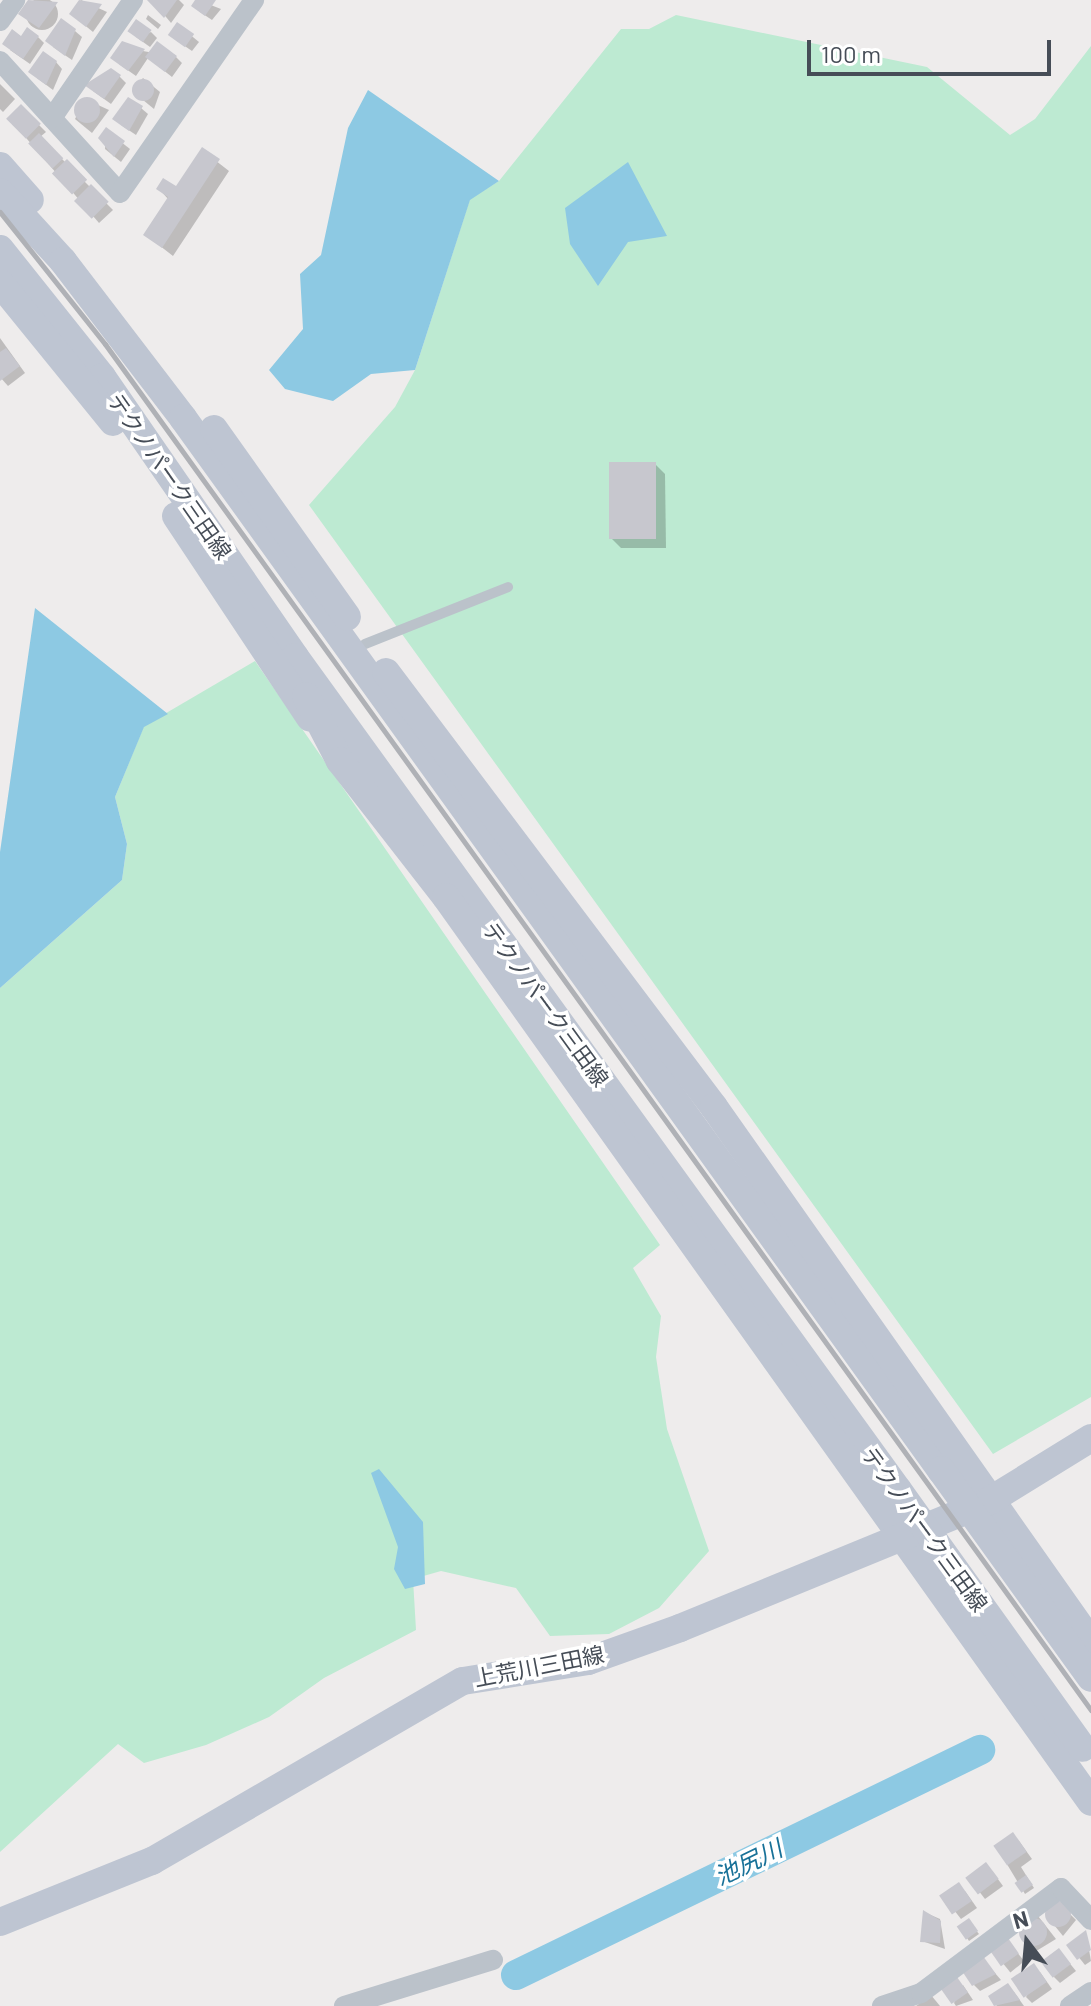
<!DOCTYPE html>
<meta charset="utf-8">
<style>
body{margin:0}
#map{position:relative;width:1091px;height:2006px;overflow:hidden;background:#eeecec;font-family:Barlow,"Noto Sans JP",sans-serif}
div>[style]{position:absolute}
.green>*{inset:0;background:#bdead2}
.water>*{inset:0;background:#8dc9e3}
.shadow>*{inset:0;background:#0003;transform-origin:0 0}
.round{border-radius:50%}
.river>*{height:30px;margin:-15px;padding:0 15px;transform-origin:15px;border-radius:15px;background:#8dc9e3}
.building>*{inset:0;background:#c7c7ce;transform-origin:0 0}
.service>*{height:10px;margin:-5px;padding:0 5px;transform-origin:5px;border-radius:5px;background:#bbc2ca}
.minor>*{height:20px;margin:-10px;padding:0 10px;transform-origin:10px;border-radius:10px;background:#bbc2ca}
.secondary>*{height:28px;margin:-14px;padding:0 14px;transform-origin:14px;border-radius:14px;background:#bec5d2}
.rail>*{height:5px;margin:-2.5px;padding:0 2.5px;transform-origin:2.5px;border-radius:2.5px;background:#afb1b6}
.secondary-bridge>*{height:28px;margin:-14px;padding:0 14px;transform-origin:14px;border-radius:14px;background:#bec5d2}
span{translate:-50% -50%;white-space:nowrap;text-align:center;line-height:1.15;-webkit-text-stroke:7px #fff;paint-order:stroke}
.street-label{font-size:22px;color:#464d57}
.water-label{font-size:24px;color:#187198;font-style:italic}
.north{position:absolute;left:987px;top:1902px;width:80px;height:80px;-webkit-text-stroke:6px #fff;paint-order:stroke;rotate:344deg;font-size:22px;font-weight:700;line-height:32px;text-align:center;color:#464d57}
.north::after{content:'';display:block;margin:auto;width:28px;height:36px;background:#464d57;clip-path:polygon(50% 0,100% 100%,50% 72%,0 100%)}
.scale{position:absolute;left:807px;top:40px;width:244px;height:36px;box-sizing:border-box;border:4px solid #464d57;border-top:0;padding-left:10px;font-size:24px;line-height:28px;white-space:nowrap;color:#464d57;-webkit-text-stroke:6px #fff;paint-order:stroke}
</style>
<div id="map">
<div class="green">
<i style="clip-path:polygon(676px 15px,927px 67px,1010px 135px,1035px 119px,1091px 46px,1091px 1397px,993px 1454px,309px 505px,395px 407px,415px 370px,470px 199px,499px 181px,621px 29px,649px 29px)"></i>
<i style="clip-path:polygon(255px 661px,660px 1245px,633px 1268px,661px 1316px,656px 1357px,667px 1429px,709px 1551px,659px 1608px,609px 1634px,550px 1636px,516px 1588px,441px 1571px,413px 1579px,416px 1630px,324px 1678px,269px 1717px,206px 1745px,144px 1763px,118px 1744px,0 1852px,0 988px,122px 880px,127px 844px,115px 797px,144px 726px)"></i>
</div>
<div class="water">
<i style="clip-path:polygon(368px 90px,499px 181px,470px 200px,415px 370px,371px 374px,333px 401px,285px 389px,269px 370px,303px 329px,300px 274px,321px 255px,348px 128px)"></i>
<i style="clip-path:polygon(628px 162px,667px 236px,628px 242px,598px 286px,570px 244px,565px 208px)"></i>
<i style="clip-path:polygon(35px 608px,168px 714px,144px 727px,115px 797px,127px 844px,122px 880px,0 988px,0 852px)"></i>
<i style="clip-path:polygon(379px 1469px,423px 1522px,425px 1584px,405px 1589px,394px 1569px,398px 1547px,371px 1473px)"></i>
</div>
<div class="shadow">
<i class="round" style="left:26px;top:-2px;width:32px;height:32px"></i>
<i style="clip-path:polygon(81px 0,107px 12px,93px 32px,71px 14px)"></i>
<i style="clip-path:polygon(152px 0,179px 0,184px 5px,171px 23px)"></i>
<i style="clip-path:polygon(198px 0,221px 9px,212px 20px,200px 12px)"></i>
<i style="clip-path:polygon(148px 15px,161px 25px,158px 29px,146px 19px)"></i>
<i style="clip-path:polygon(177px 24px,199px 42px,192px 51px,176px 40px)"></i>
<i style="clip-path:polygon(75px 31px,82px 37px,72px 60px,53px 47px)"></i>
<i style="clip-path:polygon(151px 32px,157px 38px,150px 47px,136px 37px)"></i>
<i style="clip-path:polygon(38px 37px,44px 43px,30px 64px,10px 50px,21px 38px)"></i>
<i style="clip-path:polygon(143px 51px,176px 57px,182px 63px,172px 77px,148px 58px,136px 76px,119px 64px)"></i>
<i style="clip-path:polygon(56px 62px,62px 69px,53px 90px,37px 78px)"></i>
<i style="clip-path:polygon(119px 76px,126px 83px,111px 104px,93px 91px)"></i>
<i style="clip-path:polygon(143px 78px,160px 92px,154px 109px,132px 91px)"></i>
<i style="clip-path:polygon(0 84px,15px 99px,3px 112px,0 109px)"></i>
<i style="clip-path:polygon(85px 99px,109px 110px,92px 133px,75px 119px)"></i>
<i style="clip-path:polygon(21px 107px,46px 132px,40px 137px,113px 210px,99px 223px,9px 118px)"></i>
<i style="clip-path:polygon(141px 108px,148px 114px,136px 135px,121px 125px)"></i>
<i style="clip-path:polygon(106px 130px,130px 149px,121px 162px,105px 149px)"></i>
<i style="clip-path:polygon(202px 150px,229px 171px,173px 256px,146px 235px,169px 200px,158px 188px,176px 189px)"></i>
<i style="clip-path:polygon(0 338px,25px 373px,8px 386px,0 377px)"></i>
<i style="clip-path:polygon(655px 464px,665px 474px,666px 548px,621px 548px,611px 538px)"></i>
<i style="clip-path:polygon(1019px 1841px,1032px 1859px,1021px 1867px,1034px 1888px,1025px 1894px,996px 1846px)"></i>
<i style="clip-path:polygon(992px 1871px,1003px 1886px,985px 1899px,968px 1877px)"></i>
<i style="clip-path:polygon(965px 1891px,977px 1908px,961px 1919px,943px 1896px)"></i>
<i style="clip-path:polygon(1056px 1900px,1076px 1920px,1063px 1936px,1046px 1915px)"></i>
<i style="clip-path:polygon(924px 1912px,940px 1919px,945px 1949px,922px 1941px)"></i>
<i style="clip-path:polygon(1038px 1916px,1056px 1939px,1033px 1953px,1019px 1930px)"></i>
<i style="clip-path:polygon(971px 1924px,979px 1934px,969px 1941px,967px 1938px)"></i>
<i style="clip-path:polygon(1086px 1933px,1091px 1961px,1085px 1965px,1069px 1945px)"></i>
<i style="left:1008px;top:1941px;width:26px;height:18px;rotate:51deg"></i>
<i style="clip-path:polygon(1059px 1950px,1076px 1971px,1060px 1983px,1054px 1977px)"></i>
<i style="clip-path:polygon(983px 1959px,1001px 1980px,980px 1991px,974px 1985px)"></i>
<i style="clip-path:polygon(1040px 1972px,1052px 1989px,1032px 2003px,1026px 1997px)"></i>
<i style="clip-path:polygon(963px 1985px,973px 2000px,956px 2006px,954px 2003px)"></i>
<i style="clip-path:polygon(1014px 1992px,1024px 2006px,997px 2006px,990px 1997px)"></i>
<i style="clip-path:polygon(931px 1995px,940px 2006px,916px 2006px)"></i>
</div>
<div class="river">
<i style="left:516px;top:1975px;width:516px;rotate:-25.87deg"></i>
</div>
<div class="building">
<i style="clip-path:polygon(28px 0,58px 2px,39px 28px,18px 14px)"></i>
<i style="clip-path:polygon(79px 0,102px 4px,86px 27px,69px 14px)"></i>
<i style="clip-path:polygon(147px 0,177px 0,164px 18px)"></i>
<i style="clip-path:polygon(195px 0,216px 0,205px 16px,191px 6px)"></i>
<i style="clip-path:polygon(61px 18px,76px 29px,65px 56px,45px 41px)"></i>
<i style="left:136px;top:19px;width:19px;height:15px;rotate:35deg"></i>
<i style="left:177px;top:22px;width:21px;height:16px;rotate:35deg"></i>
<i style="clip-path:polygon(27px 27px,39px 36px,23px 59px,2px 44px,12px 29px,21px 36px)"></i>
<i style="clip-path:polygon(122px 41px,145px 49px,128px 71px,110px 58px)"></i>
<i style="left:157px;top:41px;width:25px;height:20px;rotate:37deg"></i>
<i style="clip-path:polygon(43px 51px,57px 61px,46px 85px,28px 72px)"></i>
<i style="clip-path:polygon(111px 68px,121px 75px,104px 99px,84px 85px)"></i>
<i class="round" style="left:132px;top:79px;width:22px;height:22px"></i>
<i class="round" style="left:74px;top:97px;width:26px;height:26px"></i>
<i style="clip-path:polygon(128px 97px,143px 106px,129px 131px,112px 119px)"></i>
<i style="left:21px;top:104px;width:28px;height:21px;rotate:45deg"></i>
<i style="clip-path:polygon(106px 127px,125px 141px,114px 157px,98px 138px)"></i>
<i style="left:39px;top:133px;width:35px;height:15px;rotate:46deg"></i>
<i style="clip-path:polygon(202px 147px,220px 159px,162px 248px,143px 235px,168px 197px,156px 189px,163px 178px,176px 186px)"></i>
<i style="left:67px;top:159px;width:29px;height:21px;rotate:46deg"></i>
<i style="left:91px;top:184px;width:25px;height:24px;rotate:45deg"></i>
<i style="clip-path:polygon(6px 348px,20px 366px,0 381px,0 352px)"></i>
<i style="left:609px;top:462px;width:47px;height:77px"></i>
<i style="left:1013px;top:1832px;width:24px;height:24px;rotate:55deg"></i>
<i style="left:986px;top:1862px;width:21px;height:26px;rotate:53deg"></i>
<i style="left:1026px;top:1875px;width:12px;height:14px;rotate:55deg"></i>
<i style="left:959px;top:1882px;width:23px;height:24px;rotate:56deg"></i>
<i class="round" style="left:1045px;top:1901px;width:26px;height:26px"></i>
<i style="clip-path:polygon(923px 1910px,941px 1921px,940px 1943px,920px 1942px)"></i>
<i class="round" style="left:1019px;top:1918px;width:28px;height:28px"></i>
<i style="left:969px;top:1918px;width:16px;height:15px;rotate:55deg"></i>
<i style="clip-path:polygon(1086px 1930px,1091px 1950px,1077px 1960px,1066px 1945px)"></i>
<i style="left:1008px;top:1938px;width:19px;height:22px;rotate:55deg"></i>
<i style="left:1059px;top:1948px;width:20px;height:23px;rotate:53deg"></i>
<i style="clip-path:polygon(983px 1956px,996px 1974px,972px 1986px,962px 1971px)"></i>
<i style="left:1034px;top:1963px;width:23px;height:28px;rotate:56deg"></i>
<i style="left:957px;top:1977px;width:19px;height:20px;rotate:55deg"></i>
<i style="clip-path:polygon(1008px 1983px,1020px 2000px,994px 2006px,988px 1996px)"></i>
</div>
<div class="service">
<i style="left:365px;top:644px;width:154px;rotate:-21.7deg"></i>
</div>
<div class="minor">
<i style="left:0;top:21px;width:26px;rotate:-54deg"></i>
<i style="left:0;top:61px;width:178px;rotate:47.7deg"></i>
<i style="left:120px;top:193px;width:235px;rotate:-55.2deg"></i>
<i style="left:52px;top:118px;width:143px;rotate:-55.5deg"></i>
<i style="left:344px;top:2006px;width:156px;rotate:-17.2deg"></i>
<i style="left:882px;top:2006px;width:41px;rotate:-18.4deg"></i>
<i style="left:921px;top:1993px;width:175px;rotate:-36.9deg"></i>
<i style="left:1061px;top:1888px;width:44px;rotate:46.8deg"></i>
<i style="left:1070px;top:2006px;width:25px;rotate:-34deg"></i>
</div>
<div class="secondary">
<i style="left:0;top:166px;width:45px;rotate:48.6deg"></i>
<i style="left:0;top:192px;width:93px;rotate:47.6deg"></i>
<i style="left:63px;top:261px;width:198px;rotate:52.6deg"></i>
<i style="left:183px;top:418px;width:1297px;rotate:54.23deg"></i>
<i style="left:0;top:249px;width:164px;rotate:51.4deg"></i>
<i style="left:102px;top:377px;width:340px;rotate:55.4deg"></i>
<i style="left:295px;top:657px;width:1028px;rotate:54.1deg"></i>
<i style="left:0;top:283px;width:179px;rotate:50.9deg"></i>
<i style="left:214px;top:429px;width:230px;rotate:54.7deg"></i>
<i style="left:176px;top:516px;width:242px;rotate:56.4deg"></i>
<i style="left:386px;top:672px;width:545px;rotate:52.98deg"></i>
<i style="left:714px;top:1107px;width:654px;rotate:54.83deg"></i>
<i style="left:306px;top:696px;width:73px;rotate:62.4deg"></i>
<i style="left:340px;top:761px;width:172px;rotate:52.1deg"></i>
<i style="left:446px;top:897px;width:1111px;rotate:54.52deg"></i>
<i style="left:0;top:1922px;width:164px;rotate:-21.9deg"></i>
<i style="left:152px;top:1861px;width:359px;rotate:-30.1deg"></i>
<i style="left:463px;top:1681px;width:127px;rotate:-9.1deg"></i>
<i style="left:588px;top:1661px;width:98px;rotate:-19.7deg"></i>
<i style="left:680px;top:1628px;width:334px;rotate:-22.3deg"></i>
<i style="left:989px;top:1501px;width:120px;rotate:-31.7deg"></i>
</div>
<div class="rail">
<i style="left:0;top:212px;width:169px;rotate:51.5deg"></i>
<i style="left:105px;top:344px;width:1685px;rotate:54.18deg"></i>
</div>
<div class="secondary-bridge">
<i style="left:941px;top:1470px;width:256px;rotate:54.2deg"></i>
<i style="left:898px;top:1490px;width:317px;rotate:54.4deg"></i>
</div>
<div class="street-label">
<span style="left:170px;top:476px;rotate:55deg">テクノパーク三田線</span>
<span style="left:546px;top:1004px;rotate:54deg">テクノパーク三田線</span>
<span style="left:925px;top:1529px;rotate:54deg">テクノパーク三田線</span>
<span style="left:539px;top:1666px;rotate:-11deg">上荒川三田線</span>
</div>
<div class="water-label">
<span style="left:748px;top:1862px;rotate:-26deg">池尻川</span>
</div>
<div class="north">N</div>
<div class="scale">100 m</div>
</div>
